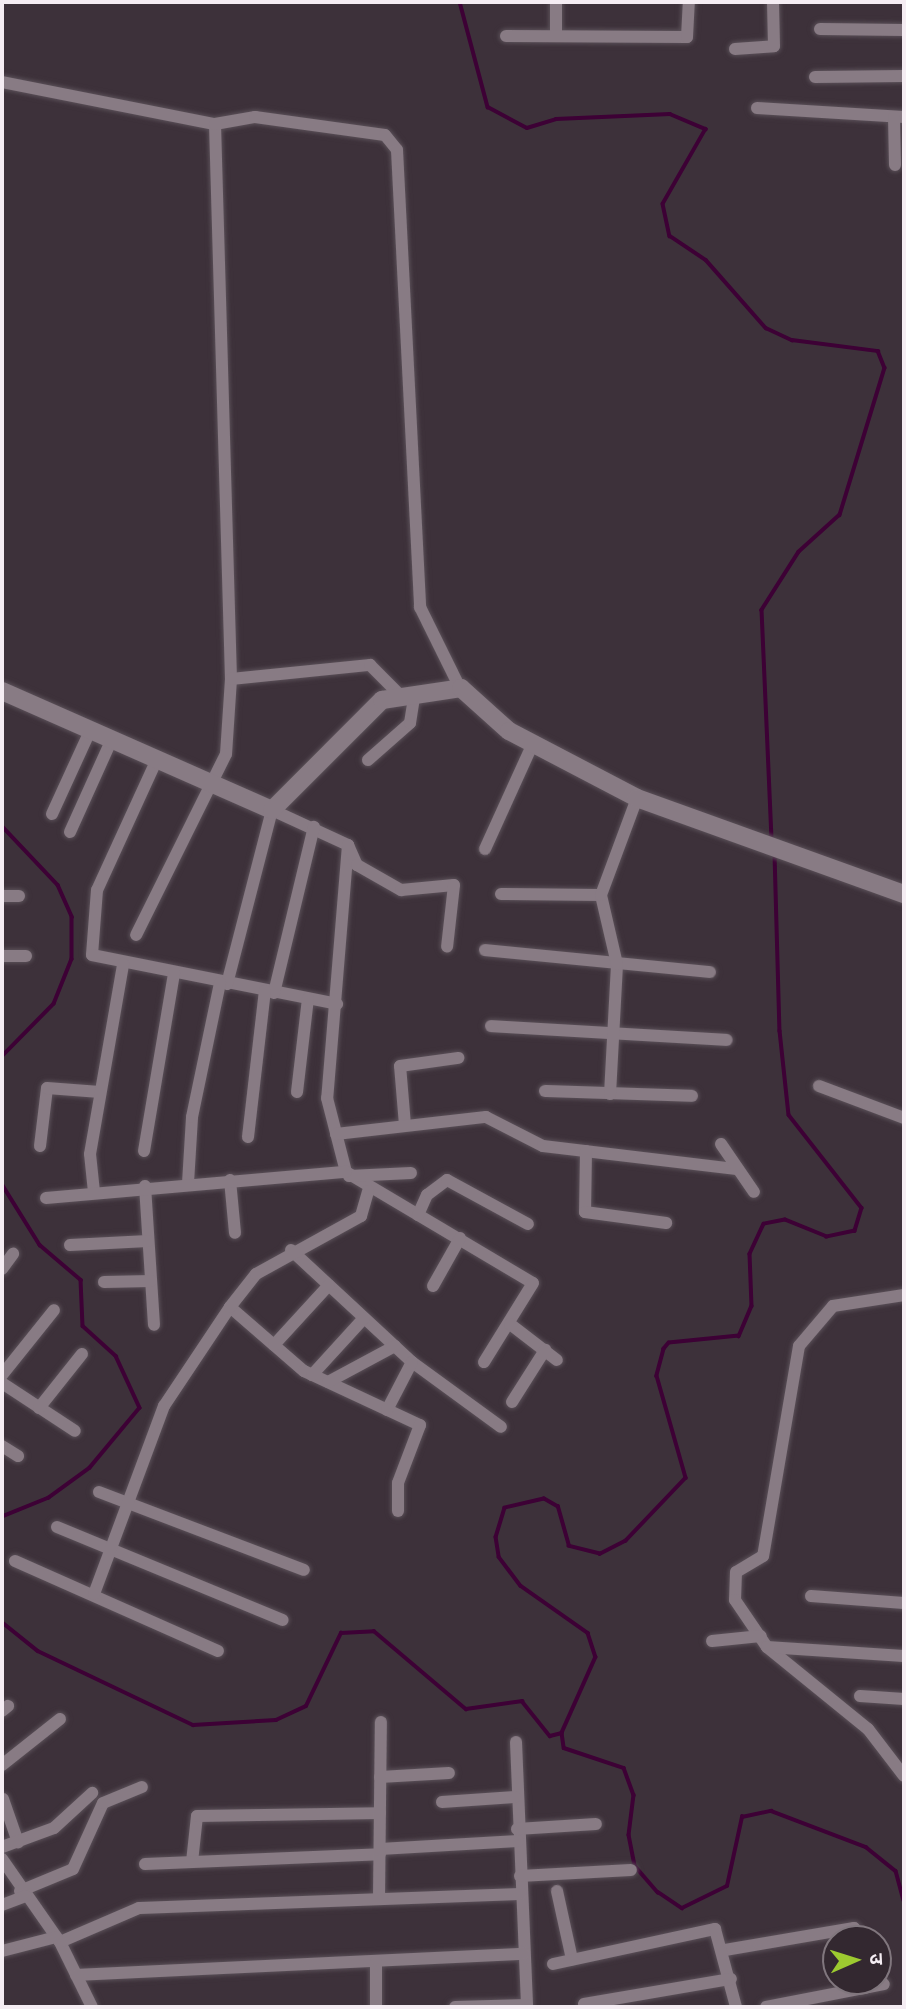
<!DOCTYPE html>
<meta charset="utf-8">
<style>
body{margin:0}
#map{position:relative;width:906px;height:2009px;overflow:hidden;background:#3d313a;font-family:Roboto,"Noto Sans Devanagari",sans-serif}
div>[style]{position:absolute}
.stream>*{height:3.5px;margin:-1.75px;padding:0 1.75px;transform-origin:1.75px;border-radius:1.75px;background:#3d0135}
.roads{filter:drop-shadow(0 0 2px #5a5058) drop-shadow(0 0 2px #5a5058)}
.street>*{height:12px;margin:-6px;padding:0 6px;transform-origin:6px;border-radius:6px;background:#887b84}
.secondary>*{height:18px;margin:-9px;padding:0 9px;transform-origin:9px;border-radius:9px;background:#887b84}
span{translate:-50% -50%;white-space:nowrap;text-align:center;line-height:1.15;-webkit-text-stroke:7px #332830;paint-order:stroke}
.frame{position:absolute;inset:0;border:4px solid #f5edf3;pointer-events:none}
.north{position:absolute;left:822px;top:1925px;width:70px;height:70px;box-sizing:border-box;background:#332830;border:2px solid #81777e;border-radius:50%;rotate:87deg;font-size:19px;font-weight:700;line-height:28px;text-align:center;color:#f5edf3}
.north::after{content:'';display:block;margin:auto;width:24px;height:32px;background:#9dca30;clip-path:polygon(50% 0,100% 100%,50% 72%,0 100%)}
</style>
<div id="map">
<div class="stream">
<i style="left:460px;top:2px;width:109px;rotate:75.1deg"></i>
<i style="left:488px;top:107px;width:44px;rotate:28.3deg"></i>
<i style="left:527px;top:128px;width:30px;rotate:-17deg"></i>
<i style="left:556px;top:119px;width:114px;rotate:-2.5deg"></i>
<i style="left:670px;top:114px;width:39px;rotate:23deg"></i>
<i style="left:706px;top:129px;width:86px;rotate:119.8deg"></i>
<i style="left:663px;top:204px;width:33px;rotate:78deg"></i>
<i style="left:670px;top:236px;width:43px;rotate:33.7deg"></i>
<i style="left:706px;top:260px;width:91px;rotate:48.6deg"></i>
<i style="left:766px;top:328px;width:29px;rotate:25deg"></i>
<i style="left:792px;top:340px;width:87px;rotate:7.3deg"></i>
<i style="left:878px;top:351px;width:18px;rotate:68deg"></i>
<i style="left:885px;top:368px;width:154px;rotate:107deg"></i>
<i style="left:840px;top:515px;width:55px;rotate:137.9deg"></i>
<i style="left:799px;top:552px;width:69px;rotate:122.5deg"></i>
<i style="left:762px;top:610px;width:230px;rotate:87.5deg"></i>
<i style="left:2px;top:826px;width:81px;rotate:46.5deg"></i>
<i style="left:58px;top:885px;width:35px;rotate:66deg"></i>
<i style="left:72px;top:917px;width:42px;rotate:90deg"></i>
<i style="left:72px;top:959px;width:48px;rotate:111.8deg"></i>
<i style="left:54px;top:1004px;width:74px;rotate:134.5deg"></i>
<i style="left:775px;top:854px;width:177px;rotate:88.4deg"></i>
<i style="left:780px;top:1031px;width:84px;rotate:83.9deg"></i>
<i style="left:789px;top:1115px;width:118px;rotate:51.9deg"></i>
<i style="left:862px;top:1208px;width:24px;rotate:107deg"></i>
<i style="left:855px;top:1231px;width:29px;rotate:168deg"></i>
<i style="left:827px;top:1237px;width:45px;rotate:-158deg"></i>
<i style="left:785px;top:1220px;width:21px;rotate:169deg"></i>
<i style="left:764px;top:1224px;width:33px;rotate:115deg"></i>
<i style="left:750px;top:1254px;width:52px;rotate:87.8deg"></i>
<i style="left:752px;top:1306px;width:33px;rotate:113deg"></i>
<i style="left:739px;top:1336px;width:70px;rotate:174.3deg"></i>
<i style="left:669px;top:1343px;width:8px;rotate:130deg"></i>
<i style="left:664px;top:1349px;width:28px;rotate:105deg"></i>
<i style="left:657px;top:1376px;width:106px;rotate:74.1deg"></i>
<i style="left:686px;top:1478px;width:87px;rotate:133.6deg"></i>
<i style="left:626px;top:1541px;width:29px;rotate:153deg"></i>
<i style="left:600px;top:1554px;width:32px;rotate:-166deg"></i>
<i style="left:569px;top:1546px;width:41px;rotate:-105.8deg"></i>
<i style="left:558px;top:1507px;width:16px;rotate:-150deg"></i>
<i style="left:544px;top:1499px;width:40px;rotate:167deg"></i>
<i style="left:505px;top:1508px;width:30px;rotate:107deg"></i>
<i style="left:496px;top:1537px;width:20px;rotate:81deg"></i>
<i style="left:499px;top:1557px;width:36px;rotate:53deg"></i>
<i style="left:521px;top:1586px;width:82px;rotate:35deg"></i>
<i style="left:588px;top:1633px;width:25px;rotate:72deg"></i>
<i style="left:596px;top:1657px;width:83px;rotate:114.1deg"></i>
<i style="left:562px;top:1733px;width:15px;rotate:82deg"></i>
<i style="left:564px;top:1748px;width:63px;rotate:18.4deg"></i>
<i style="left:624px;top:1768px;width:29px;rotate:70deg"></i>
<i style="left:634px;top:1795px;width:40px;rotate:97.1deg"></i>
<i style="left:629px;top:1835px;width:32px;rotate:79deg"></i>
<i style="left:635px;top:1866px;width:35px;rotate:49deg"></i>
<i style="left:658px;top:1892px;width:29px;rotate:34deg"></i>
<i style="left:682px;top:1908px;width:50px;rotate:-26.1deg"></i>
<i style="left:727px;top:1886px;width:71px;rotate:-77.7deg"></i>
<i style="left:742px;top:1817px;width:30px;rotate:-12deg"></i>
<i style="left:771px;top:1811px;width:102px;rotate:20.8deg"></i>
<i style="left:866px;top:1847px;width:38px;rotate:39deg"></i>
<i style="left:896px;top:1871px;width:30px;rotate:75deg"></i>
<i style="left:2px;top:1184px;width:72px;rotate:58.1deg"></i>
<i style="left:40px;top:1245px;width:54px;rotate:40.5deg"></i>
<i style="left:81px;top:1280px;width:46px;rotate:87.5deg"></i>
<i style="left:83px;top:1326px;width:45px;rotate:42.3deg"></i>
<i style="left:116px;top:1356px;width:57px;rotate:65.2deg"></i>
<i style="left:140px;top:1408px;width:78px;rotate:129.8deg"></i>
<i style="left:90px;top:1468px;width:51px;rotate:143.8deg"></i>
<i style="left:49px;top:1498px;width:51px;rotate:158deg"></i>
<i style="left:2px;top:1622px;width:46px;rotate:38.9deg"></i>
<i style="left:38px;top:1651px;width:172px;rotate:25.5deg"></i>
<i style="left:193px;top:1725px;width:83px;rotate:-3.4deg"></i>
<i style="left:276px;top:1720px;width:33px;rotate:-25deg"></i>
<i style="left:306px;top:1706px;width:81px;rotate:-64.4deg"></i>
<i style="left:341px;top:1633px;width:33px;rotate:-3deg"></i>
<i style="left:374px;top:1631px;width:121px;rotate:40.3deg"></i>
<i style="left:466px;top:1709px;width:57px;rotate:-8.1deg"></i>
<i style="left:522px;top:1701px;width:45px;rotate:51.3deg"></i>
<i style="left:550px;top:1736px;width:12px;rotate:-14deg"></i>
</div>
<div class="roads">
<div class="street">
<i style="left:556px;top:2px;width:34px;rotate:90deg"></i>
<i style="left:820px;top:29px;width:84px;rotate:0.7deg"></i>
<i style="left:506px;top:36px;width:181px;rotate:0.3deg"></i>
<i style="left:687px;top:37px;width:35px;rotate:-87deg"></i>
<i style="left:735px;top:49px;width:39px;rotate:-4deg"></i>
<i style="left:774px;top:46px;width:44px;rotate:-91.3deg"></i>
<i style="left:815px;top:77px;width:89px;rotate:-0.6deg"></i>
<i style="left:2px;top:82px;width:217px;rotate:11.2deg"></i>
<i style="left:215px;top:124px;width:555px;rotate:88.35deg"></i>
<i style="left:231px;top:679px;width:75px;rotate:93.8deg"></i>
<i style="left:226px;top:754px;width:202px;rotate:116.4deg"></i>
<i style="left:757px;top:108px;width:147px;rotate:3.5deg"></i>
<i style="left:894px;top:117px;width:48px;rotate:88.8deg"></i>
<i style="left:215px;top:124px;width:41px;rotate:-9.9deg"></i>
<i style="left:255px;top:117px;width:131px;rotate:7.9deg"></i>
<i style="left:385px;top:135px;width:19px;rotate:51deg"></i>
<i style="left:397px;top:150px;width:458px;rotate:87.1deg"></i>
<i style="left:420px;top:607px;width:90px;rotate:63.7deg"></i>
<i style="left:231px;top:679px;width:140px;rotate:-5.8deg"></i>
<i style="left:370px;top:665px;width:42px;rotate:45deg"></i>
<i style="left:158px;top:757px;width:146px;rotate:114.6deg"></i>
<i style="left:97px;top:890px;width:65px;rotate:94.4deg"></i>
<i style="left:92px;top:955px;width:250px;rotate:11.3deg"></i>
<i style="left:368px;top:760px;width:56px;rotate:-41.4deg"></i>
<i style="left:410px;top:723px;width:30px;rotate:-81deg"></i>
<i style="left:52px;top:814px;width:91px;rotate:-65.4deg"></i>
<i style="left:70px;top:832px;width:102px;rotate:-65.7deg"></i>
<i style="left:348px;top:845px;width:254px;rotate:94.7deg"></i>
<i style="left:327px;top:1098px;width:76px;rotate:75.6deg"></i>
<i style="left:346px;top:1172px;width:217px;rotate:30.7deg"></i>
<i style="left:533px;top:1283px;width:93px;rotate:121.8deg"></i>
<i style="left:485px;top:849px;width:116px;rotate:-65.6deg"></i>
<i style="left:501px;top:894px;width:100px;rotate:0.6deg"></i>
<i style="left:2px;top:896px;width:17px"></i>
<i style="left:485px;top:950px;width:226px;rotate:5.6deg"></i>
<i style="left:2px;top:956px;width:24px"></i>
<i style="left:227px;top:984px;width:180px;rotate:-75.5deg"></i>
<i style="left:272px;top:810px;width:84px;rotate:24.7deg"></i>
<i style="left:348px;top:845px;width:22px;rotate:66deg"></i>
<i style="left:357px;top:865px;width:51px;rotate:29.6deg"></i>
<i style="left:401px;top:890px;width:53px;rotate:-5.4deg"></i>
<i style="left:454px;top:885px;width:62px;rotate:96.4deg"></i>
<i style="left:274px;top:993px;width:171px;rotate:-76.5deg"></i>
<i style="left:491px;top:1026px;width:236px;rotate:3.4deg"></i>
<i style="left:819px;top:1086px;width:91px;rotate:20.6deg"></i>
<i style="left:545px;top:1091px;width:147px;rotate:1.9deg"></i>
<i style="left:297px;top:1092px;width:94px;rotate:-83.3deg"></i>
<i style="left:610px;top:1094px;width:130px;rotate:-86.9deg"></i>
<i style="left:617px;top:964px;width:71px;rotate:-103.1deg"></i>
<i style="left:601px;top:895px;width:103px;rotate:-69.6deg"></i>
<i style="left:405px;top:1125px;width:59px;rotate:-94.8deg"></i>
<i style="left:400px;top:1066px;width:59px;rotate:-7.9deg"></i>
<i style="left:336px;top:1134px;width:151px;rotate:-6.5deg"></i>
<i style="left:486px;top:1117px;width:64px;rotate:27deg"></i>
<i style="left:543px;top:1146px;width:195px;rotate:6.8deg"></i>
<i style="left:248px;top:1137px;width:147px;rotate:-83.4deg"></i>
<i style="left:721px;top:1144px;width:58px;rotate:55.5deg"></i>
<i style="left:40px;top:1146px;width:58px;rotate:-83.1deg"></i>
<i style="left:47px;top:1088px;width:53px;rotate:4.3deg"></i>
<i style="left:144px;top:1151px;width:181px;rotate:-80.4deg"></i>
<i style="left:586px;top:1151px;width:61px;rotate:90.9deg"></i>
<i style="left:585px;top:1212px;width:82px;rotate:7.7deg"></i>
<i style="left:349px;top:1176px;width:62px;rotate:-2.8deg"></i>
<i style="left:230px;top:1180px;width:53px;rotate:84.6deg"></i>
<i style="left:188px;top:1183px;width:66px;rotate:-86.5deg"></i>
<i style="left:192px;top:1117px;width:137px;rotate:-78.2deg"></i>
<i style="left:145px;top:1186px;width:139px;rotate:86.3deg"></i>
<i style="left:94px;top:1192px;width:38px;rotate:-96deg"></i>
<i style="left:90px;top:1154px;width:193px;rotate:-80.1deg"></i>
<i style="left:46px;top:1198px;width:301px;rotate:-5deg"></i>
<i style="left:418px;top:1215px;width:22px;rotate:-66deg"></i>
<i style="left:427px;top:1195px;width:25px;rotate:-37deg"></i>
<i style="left:447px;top:1180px;width:92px;rotate:28.5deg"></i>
<i style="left:70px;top:1245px;width:78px;rotate:-2.9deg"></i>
<i style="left:291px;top:1250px;width:165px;rotate:42.8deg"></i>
<i style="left:412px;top:1362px;width:110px;rotate:36.1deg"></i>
<i style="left:2px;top:1269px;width:19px;rotate:-54deg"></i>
<i style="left:104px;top:1282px;width:47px;rotate:-1.2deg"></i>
<i style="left:433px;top:1286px;width:55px;rotate:-60.6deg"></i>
<i style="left:904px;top:1295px;width:72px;rotate:171.2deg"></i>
<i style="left:833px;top:1306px;width:52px;rotate:130.4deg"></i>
<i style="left:799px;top:1346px;width:213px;rotate:99.7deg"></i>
<i style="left:763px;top:1556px;width:31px;rotate:149deg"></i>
<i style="left:736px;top:1572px;width:28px;rotate:92deg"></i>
<i style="left:735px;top:1600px;width:57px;rotate:55.8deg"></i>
<i style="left:767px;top:1647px;width:130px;rotate:39.1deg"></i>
<i style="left:868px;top:1729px;width:59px;rotate:52.5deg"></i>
<i style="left:230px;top:1307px;width:98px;rotate:40.9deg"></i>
<i style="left:304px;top:1371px;width:128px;rotate:25deg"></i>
<i style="left:420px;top:1425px;width:62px;rotate:110.8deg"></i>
<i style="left:398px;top:1483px;width:28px;rotate:90deg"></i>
<i style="left:510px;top:1324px;width:59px;rotate:37.5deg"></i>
<i style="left:274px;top:1345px;width:81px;rotate:-47.5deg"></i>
<i style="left:2px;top:1375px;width:83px;rotate:-51.3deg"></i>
<i style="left:312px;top:1375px;width:77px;rotate:-47.6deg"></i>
<i style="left:328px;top:1382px;width:76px;rotate:-28.2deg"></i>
<i style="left:2px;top:1383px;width:87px;rotate:33.3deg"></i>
<i style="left:512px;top:1402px;width:62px;rotate:-57.6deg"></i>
<i style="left:39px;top:1408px;width:69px;rotate:-51.5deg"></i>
<i style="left:387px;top:1410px;width:54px;rotate:-62.5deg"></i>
<i style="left:2px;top:1446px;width:19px;rotate:32deg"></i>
<i style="left:99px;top:1492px;width:219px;rotate:20.8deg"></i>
<i style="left:57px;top:1527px;width:244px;rotate:22.4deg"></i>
<i style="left:15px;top:1561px;width:222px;rotate:23.9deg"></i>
<i style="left:94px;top:1594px;width:201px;rotate:-69.6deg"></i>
<i style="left:164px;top:1406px;width:119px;rotate:-56.3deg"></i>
<i style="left:230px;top:1307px;width:42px;rotate:-51.8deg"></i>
<i style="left:256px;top:1274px;width:120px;rotate:-28.9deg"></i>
<i style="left:361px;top:1216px;width:26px;rotate:-74deg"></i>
<i style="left:811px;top:1596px;width:93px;rotate:4.3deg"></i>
<i style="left:712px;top:1641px;width:49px;rotate:-5.8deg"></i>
<i style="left:767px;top:1647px;width:137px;rotate:3.8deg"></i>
<i style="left:860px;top:1696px;width:44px;rotate:3.9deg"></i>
<i style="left:2px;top:1711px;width:8px;rotate:-40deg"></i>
<i style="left:516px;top:1742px;width:265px;rotate:87.6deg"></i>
<i style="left:2px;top:1765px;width:74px;rotate:-38.4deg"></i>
<i style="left:380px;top:1777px;width:69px;rotate:-3.3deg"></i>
<i style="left:3px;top:1799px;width:46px;rotate:70.8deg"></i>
<i style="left:442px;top:1802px;width:73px;rotate:-3.9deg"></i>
<i style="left:517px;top:1829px;width:79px;rotate:-3.6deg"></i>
<i style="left:2px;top:1847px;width:55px;rotate:-20.1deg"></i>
<i style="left:54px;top:1828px;width:52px;rotate:-42.6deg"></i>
<i style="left:380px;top:1849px;width:138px;rotate:-3.3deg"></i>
<i style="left:2px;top:1859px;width:101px;rotate:55.1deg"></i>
<i style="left:60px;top:1942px;width:72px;rotate:63.8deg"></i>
<i style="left:192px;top:1862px;width:46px;rotate:-83.8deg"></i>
<i style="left:197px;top:1816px;width:183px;rotate:-0.9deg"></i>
<i style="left:145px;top:1864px;width:235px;rotate:-2.4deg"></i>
<i style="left:520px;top:1876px;width:111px;rotate:-3.1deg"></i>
<i style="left:20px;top:1891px;width:57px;rotate:-22.5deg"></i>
<i style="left:73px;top:1869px;width:72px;rotate:-65.6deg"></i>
<i style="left:103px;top:1803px;width:42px;rotate:-22.3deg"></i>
<i style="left:557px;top:1891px;width:70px;rotate:77.6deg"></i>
<i style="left:379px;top:1899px;width:177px;rotate:-89.4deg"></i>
<i style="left:2px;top:1905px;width:25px;rotate:-21deg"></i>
<i style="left:60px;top:1942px;width:86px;rotate:-23.3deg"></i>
<i style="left:139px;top:1908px;width:382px;rotate:-2.1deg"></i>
<i style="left:725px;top:1950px;width:131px;rotate:-9.7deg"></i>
<i style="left:854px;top:1928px;width:15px;rotate:48deg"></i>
<i style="left:2px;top:1951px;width:56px;rotate:-14.5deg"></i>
<i style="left:553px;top:1964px;width:166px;rotate:-12.2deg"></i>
<i style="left:715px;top:1929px;width:81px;rotate:74.9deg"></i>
<i style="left:76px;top:1975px;width:448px;rotate:-2.7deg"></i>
<i style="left:584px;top:2004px;width:149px;rotate:-9.7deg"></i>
<i style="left:376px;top:2007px;width:46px;rotate:-90deg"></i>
<i style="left:455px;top:2007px;width:72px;rotate:-1.6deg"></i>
<i style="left:766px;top:2007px;width:120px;rotate:-11deg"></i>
</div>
<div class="secondary">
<i style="left:2px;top:691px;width:295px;rotate:23.8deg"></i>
<i style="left:272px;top:810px;width:156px;rotate:-45deg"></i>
<i style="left:382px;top:700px;width:80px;rotate:-8.6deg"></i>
<i style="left:461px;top:688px;width:64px;rotate:41.9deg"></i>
<i style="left:509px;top:731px;width:144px;rotate:27.6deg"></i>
<i style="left:637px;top:798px;width:284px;rotate:19.8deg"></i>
</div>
</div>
<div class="frame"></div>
<div class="north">उ</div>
</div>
